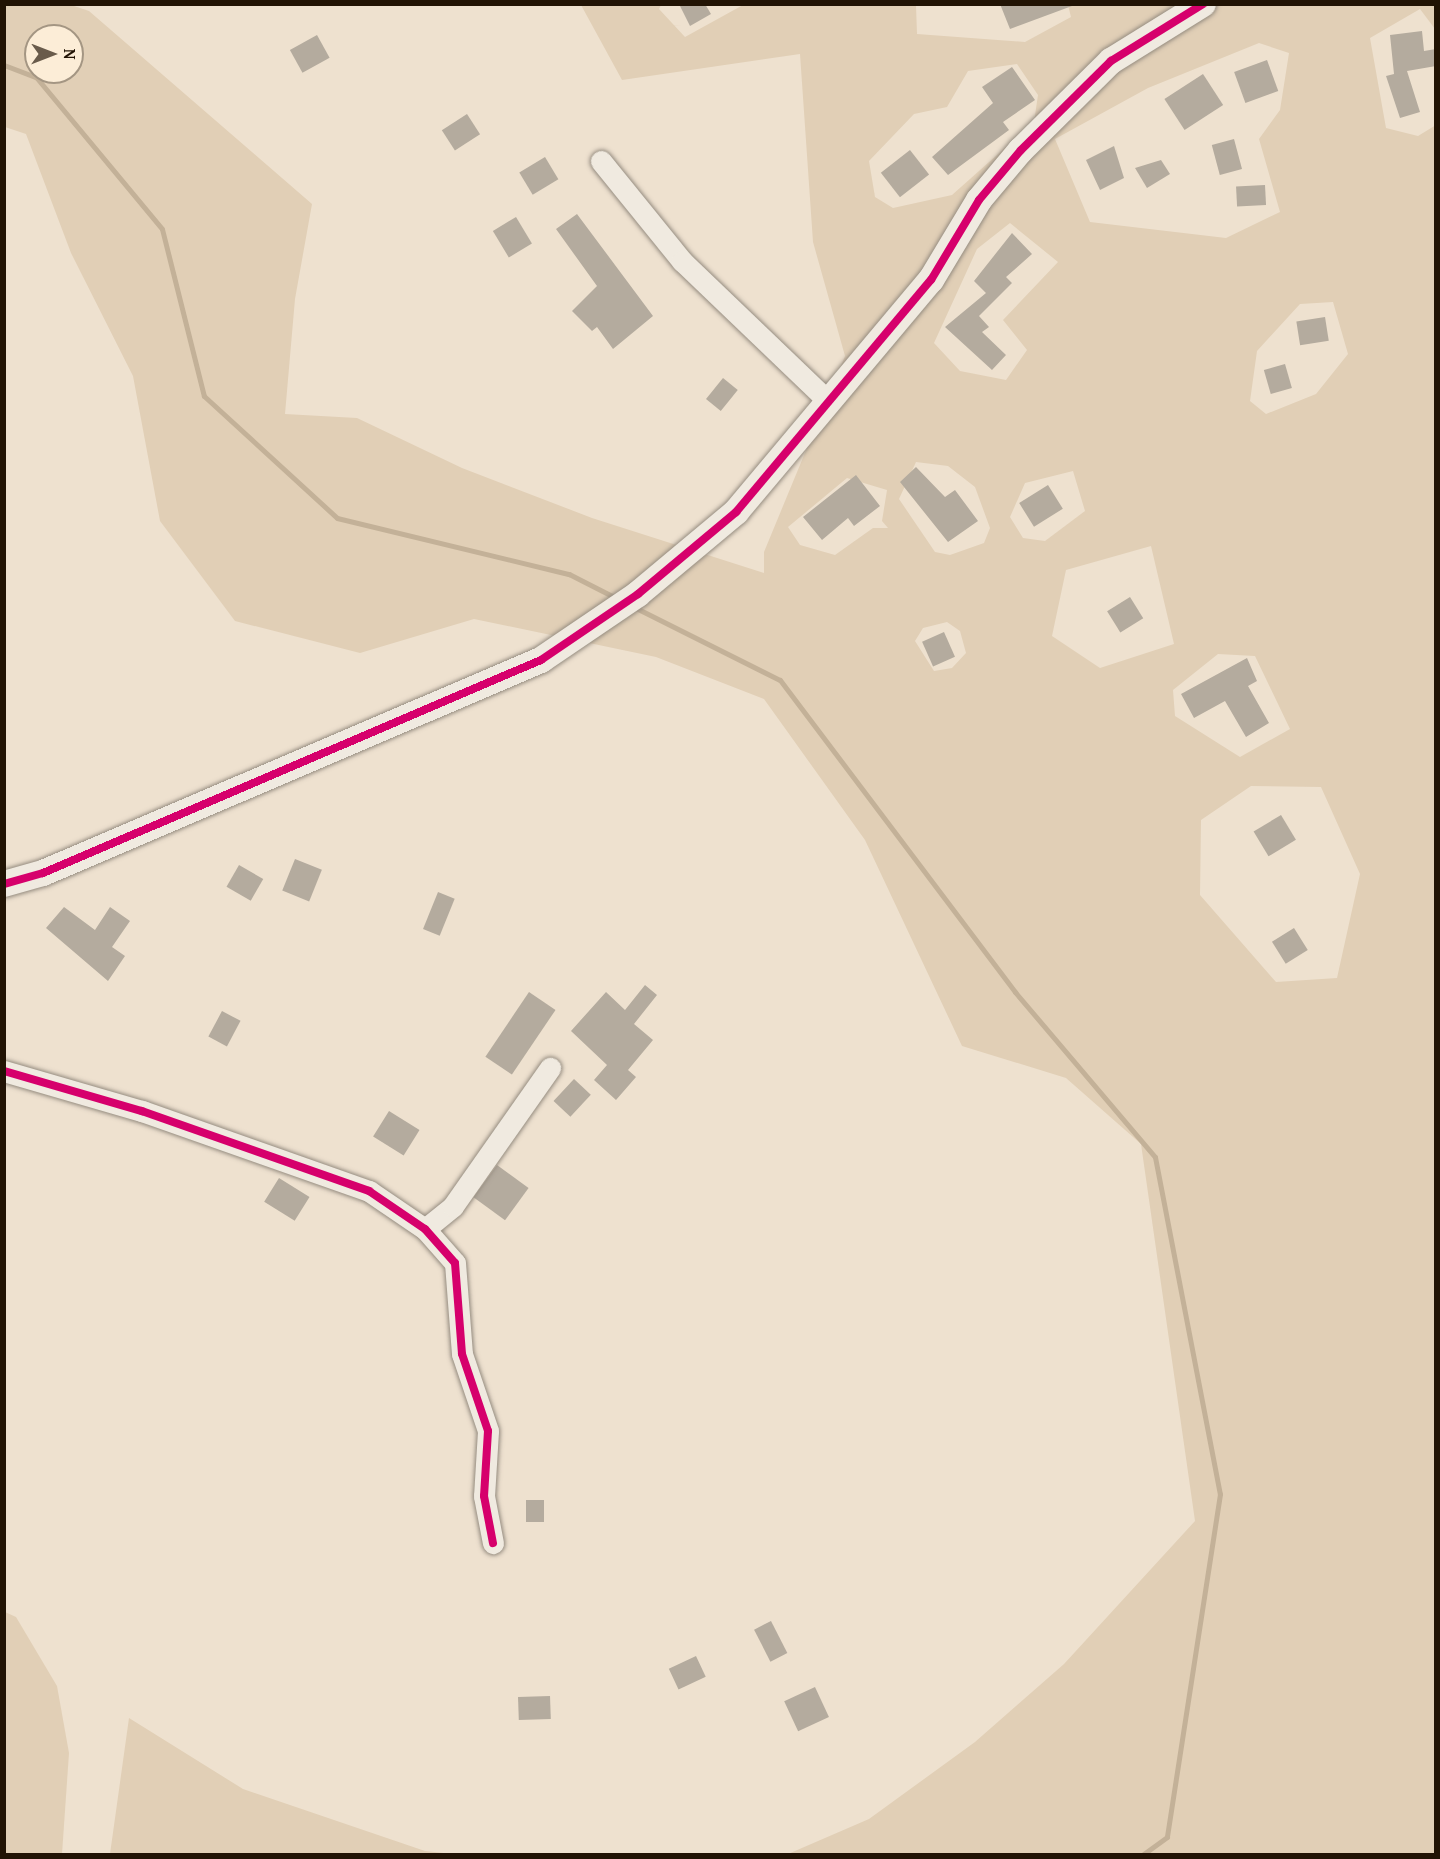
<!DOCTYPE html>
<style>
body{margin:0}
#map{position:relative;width:1440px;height:1859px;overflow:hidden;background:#eee1cf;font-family:"Gentium Book Plus",serif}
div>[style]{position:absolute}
.green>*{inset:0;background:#e1cfb6}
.stream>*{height:5px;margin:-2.5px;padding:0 2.5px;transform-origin:2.5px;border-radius:2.5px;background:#c3b198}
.building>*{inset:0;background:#b4ab9e;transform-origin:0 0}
.roads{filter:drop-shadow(0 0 2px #958c80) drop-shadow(0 0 2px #958c80)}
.minor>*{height:21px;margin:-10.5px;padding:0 10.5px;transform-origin:10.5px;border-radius:10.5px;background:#f0eae0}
.tertiary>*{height:26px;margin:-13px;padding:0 13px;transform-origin:13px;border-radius:13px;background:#f0eae0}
.cycleway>*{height:8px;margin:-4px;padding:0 4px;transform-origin:4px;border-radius:4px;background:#d6006c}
span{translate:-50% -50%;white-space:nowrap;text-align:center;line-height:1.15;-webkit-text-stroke:6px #fcedd7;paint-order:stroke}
.frame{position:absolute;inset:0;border:6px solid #211304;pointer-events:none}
.north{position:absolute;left:24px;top:24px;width:60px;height:60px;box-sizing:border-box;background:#fcedd7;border:2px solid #a49683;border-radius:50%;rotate:90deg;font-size:16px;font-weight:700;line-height:24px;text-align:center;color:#211304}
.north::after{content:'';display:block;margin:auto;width:21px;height:27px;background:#695b4b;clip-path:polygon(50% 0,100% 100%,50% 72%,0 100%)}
</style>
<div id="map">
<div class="green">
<i style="clip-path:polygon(evenodd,5px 5px,71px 5px,89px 11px,312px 204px,295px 299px,285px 414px,357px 418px,462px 468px,592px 518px,764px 573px,764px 552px,845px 356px,813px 242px,800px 54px,622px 80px,581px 5px,661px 5px,659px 9px,685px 37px,743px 5px,916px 5px,917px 34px,1025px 42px,1071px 17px,1068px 5px,1435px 5px,1435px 29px,1420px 9px,1370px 38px,1386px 128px,1418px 136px,1436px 125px,1435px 1854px,788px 1854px,869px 1819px,975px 1742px,1064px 1664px,1195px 1521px,1141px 1144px,1066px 1078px,962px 1046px,865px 840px,764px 699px,656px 657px,474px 619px,360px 653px,235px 621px,160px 521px,133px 376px,71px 253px,26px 134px,5px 127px,5px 5px,36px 36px,72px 36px,72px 72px,36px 72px,36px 36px,5px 5px,1259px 43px,1289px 53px,1280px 110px,1259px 139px,1280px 212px,1226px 238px,1090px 222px,1055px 139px,1148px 88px,1259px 43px,5px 5px,1017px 64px,1038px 95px,1034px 122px,952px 195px,893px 208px,875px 197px,869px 161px,914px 114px,947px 107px,968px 71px,1017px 64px,5px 5px,1010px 223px,1058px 262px,1003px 320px,1027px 350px,1006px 380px,960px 371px,934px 343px,977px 249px,1010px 223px,5px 5px,1333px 302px,1348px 354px,1316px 394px,1266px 414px,1250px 401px,1257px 351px,1300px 304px,1333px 302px,5px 5px,916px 462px,948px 466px,975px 487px,990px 528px,984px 543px,950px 555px,935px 552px,899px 499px,916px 462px,5px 5px,1073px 471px,1085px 511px,1045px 541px,1023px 538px,1010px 517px,1025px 483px,1073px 471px,5px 5px,847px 478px,887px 490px,882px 521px,888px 528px,873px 528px,835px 555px,800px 545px,788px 527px,847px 478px,5px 5px,1151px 546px,1174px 644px,1100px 668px,1052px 636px,1066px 570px,1151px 546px,5px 5px,947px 622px,960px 631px,966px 653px,952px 668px,934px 671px,915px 641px,923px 628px,947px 622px,5px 5px,1218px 654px,1255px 656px,1290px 729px,1240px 757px,1175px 716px,1173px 690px,1218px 654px,5px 5px,1251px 786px,1321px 787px,1360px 874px,1337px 978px,1276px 982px,1200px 895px,1201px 820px,1251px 786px)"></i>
<i style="clip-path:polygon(5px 1612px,16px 1617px,57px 1686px,69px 1753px,62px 1854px,5px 1854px)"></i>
<i style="clip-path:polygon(129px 1718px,243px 1789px,425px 1851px,453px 1854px,110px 1854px)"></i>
</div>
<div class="stream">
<i style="left:4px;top:65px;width:34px;rotate:21deg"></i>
<i style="left:36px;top:77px;width:197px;rotate:50.3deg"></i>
<i style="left:162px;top:229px;width:172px;rotate:75.9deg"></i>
<i style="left:204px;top:396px;width:180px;rotate:42.5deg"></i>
<i style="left:337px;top:518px;width:239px;rotate:13.6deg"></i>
<i style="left:569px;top:574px;width:55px;rotate:27deg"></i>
<i style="left:634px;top:607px;width:163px;rotate:26.6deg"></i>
<i style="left:780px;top:680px;width:391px;rotate:53deg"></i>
<i style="left:1015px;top:992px;width:216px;rotate:49.7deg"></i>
<i style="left:1155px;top:1157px;width:343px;rotate:79.1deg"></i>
<i style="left:1220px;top:1494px;width:347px;rotate:98.8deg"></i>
<i style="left:1167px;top:1837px;width:29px;rotate:144deg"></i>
</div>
<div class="building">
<i style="clip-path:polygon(679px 4px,705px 4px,711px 14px,690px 26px)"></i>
<i style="clip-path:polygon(1000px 4px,1071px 4px,1072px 6px,1010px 29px)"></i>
<i style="clip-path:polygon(1422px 31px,1424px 51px,1436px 49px,1436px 66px,1407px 71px,1420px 112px,1400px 118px,1386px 76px,1394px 74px,1390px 35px)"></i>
<i style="left:317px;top:35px;width:26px;height:31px;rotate:61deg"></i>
<i style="left:1267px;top:60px;width:33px;height:35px;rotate:70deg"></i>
<i style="clip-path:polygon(1012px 67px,1035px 100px,1003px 122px,1009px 130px,948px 175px,932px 157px,993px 103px,982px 87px)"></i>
<i style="left:1203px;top:74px;width:37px;height:46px;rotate:57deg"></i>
<i style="left:467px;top:114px;width:24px;height:30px;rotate:57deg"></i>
<i style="left:1234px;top:139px;width:31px;height:23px;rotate:75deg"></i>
<i style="clip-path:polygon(1114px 146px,1124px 178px,1100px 190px,1086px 160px)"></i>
<i style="left:910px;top:150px;width:31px;height:37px;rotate:52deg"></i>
<i style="left:545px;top:157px;width:26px;height:30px;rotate:59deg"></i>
<i style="clip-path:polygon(1161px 160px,1170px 174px,1147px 188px,1135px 168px)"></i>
<i style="left:1265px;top:185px;width:20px;height:29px;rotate:87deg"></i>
<i style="clip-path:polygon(577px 214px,653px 316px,613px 349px,597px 327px,592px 331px,572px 311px,597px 286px,556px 229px)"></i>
<i style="left:516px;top:217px;width:31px;height:27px;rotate:59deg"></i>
<i style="clip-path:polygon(1012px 233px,1032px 254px,1006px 277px,1012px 283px,979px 316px,989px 327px,982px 332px,1006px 355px,992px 370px,945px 327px,986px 293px,974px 281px)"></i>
<i style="left:1325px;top:317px;width:24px;height:29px;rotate:81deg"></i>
<i style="left:1285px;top:364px;width:25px;height:22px;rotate:74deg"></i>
<i style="left:723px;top:378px;width:19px;height:27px;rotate:39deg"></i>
<i style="clip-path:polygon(916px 467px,945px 497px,955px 490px,978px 521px,948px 542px,900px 482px)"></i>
<i style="clip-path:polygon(856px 475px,880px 506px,854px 526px,848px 518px,822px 540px,803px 517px)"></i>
<i style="left:1048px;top:485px;width:28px;height:34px;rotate:58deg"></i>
<i style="left:1130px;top:597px;width:25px;height:27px;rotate:58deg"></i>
<i style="left:944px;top:632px;width:27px;height:24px;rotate:66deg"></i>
<i style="clip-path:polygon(1247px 658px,1257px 681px,1248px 686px,1269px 723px,1246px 737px,1225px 701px,1194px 718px,1181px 694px)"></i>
<i style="left:1281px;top:815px;width:29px;height:32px;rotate:59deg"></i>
<i style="left:295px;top:859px;width:29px;height:34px;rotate:22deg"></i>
<i style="left:239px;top:865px;width:28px;height:25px;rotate:30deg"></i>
<i style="left:438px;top:892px;width:18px;height:40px;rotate:22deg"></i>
<i style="clip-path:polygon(64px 907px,95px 930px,110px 907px,130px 921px,112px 947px,125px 956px,108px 981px,46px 928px)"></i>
<i style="left:1294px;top:928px;width:26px;height:26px;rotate:58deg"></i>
<i style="clip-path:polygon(645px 985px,657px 995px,634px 1024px,653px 1040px,628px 1070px,636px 1077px,616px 1100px,594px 1080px,607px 1065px,571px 1031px,606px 992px,625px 1010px)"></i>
<i style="left:529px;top:992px;width:32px;height:78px;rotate:34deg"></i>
<i style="left:222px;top:1011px;width:21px;height:29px;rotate:28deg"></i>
<i style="left:574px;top:1079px;width:23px;height:30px;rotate:43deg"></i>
<i style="left:389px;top:1111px;width:36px;height:30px;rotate:32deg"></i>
<i style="left:497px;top:1165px;width:39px;height:40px;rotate:36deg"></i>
<i style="left:279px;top:1178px;width:36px;height:28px;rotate:32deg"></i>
<i style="left:526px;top:1500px;width:18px;height:22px"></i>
<i style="left:771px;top:1621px;width:36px;height:19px;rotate:63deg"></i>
<i style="left:696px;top:1656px;width:23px;height:30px;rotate:65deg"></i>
<i style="left:815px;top:1687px;width:33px;height:34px;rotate:65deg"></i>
<i style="left:550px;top:1696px;width:23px;height:32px;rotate:88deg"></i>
</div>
<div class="roads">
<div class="minor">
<i style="left:601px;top:161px;width:129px;rotate:51deg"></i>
<i style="left:682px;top:261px;width:199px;rotate:43.8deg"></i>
<i style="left:4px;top:1071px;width:144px;rotate:16.2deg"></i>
<i style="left:142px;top:1111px;width:241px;rotate:19.4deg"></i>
<i style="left:369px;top:1191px;width:68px;rotate:34.2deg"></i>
<i style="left:425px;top:1229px;width:45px;rotate:48.6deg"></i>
<i style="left:455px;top:1263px;width:91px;rotate:85.6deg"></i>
<i style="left:462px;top:1354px;width:81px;rotate:71.3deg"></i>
<i style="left:488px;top:1431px;width:65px;rotate:93.5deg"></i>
<i style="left:484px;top:1496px;width:48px;rotate:79.2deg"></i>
<i style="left:425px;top:1229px;width:36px;rotate:-39deg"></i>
<i style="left:453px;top:1206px;width:169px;rotate:-54.9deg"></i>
</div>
<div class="tertiary">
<i style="left:4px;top:884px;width:41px;rotate:-15.8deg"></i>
<i style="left:43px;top:873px;width:542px;rotate:-23.16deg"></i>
<i style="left:541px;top:660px;width:117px;rotate:-34.2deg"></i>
<i style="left:638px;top:594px;width:128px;rotate:-39.9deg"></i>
<i style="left:736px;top:512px;width:303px;rotate:-50deg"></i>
<i style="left:931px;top:280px;width:93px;rotate:-59deg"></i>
<i style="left:979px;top:200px;width:65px;rotate:-50deg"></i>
<i style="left:1021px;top:150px;width:127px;rotate:-44.7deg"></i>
<i style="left:1111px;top:61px;width:108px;rotate:-31.8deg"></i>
</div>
</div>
<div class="cycleway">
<i style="left:4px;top:884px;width:41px;rotate:-15.8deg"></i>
<i style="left:43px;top:873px;width:542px;rotate:-23.16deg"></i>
<i style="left:541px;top:660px;width:117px;rotate:-34.2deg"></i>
<i style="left:638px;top:594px;width:128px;rotate:-39.9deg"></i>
<i style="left:736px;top:512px;width:303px;rotate:-50deg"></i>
<i style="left:931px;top:280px;width:93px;rotate:-59deg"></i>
<i style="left:979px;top:200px;width:65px;rotate:-50deg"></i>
<i style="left:1021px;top:150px;width:127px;rotate:-44.7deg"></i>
<i style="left:1111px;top:61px;width:108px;rotate:-31.8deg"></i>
<i style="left:4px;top:1071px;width:144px;rotate:16.2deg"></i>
<i style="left:142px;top:1111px;width:241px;rotate:19.4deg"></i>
<i style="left:369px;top:1191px;width:68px;rotate:34.2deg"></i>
<i style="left:425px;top:1229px;width:45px;rotate:48.6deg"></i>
<i style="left:455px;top:1263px;width:91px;rotate:85.6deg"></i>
<i style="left:462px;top:1354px;width:81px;rotate:71.3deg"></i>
<i style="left:488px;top:1431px;width:65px;rotate:93.5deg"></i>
<i style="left:484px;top:1496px;width:48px;rotate:79.2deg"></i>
</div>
<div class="frame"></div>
<div class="north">N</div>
</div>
